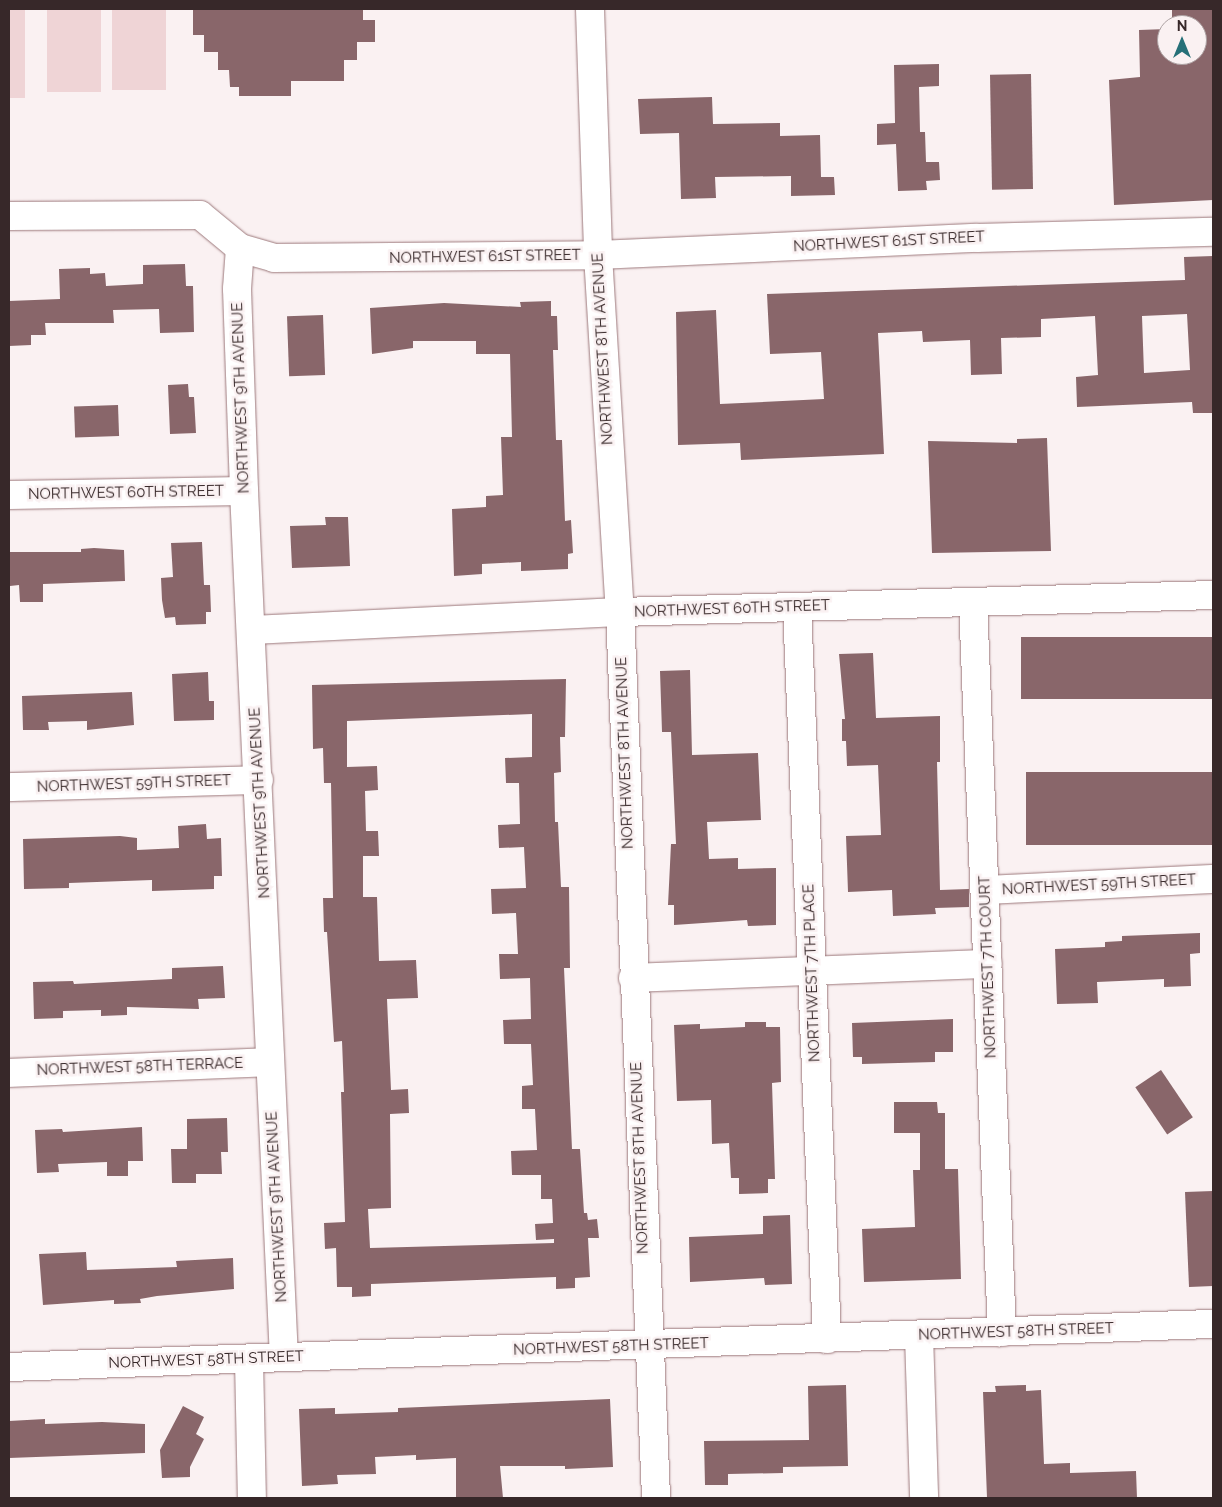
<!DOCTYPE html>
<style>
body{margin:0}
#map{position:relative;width:1222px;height:1507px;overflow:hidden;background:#faf1f2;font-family:Raleway,sans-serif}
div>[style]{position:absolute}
.green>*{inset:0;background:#efd4d6;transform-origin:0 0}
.building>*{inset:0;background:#89666a;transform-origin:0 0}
.roads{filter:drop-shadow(0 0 1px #9d797c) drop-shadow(0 0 1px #9d797c)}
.minor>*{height:28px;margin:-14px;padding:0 14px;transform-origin:14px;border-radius:14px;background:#fff}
span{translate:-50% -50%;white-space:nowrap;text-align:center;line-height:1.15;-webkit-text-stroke:5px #faf1f2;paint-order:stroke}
.street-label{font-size:15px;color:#372829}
.frame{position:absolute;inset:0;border:10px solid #372829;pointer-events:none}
.north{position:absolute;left:1157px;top:15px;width:50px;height:50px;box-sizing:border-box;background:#faf1f2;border:1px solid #aca1a2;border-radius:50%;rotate:0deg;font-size:14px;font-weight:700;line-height:20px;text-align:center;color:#372829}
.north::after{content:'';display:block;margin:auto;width:18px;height:22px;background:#267078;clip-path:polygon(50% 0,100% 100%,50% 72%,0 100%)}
</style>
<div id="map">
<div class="green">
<i style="left:9px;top:9px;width:16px;height:89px"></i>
<i style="left:47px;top:9px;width:54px;height:83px"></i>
<i style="left:112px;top:9px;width:54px;height:81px"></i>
</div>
<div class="building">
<i style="clip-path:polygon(193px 9px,363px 9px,363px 20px,375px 20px,375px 42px,357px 42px,357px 60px,344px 60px,344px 81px,291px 81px,291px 96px,239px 96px,239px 87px,230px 87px,229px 70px,218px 70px,218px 52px,204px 52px,204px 35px,193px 35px)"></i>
<i style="clip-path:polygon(1172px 9px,1213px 9px,1213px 200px,1114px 205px,1109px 80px,1140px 77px,1139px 30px,1167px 29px,1167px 55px,1197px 55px,1197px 25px,1172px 25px)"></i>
<i style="clip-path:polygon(939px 64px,939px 86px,919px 87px,920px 132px,925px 132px,926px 162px,939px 162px,940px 180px,926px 181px,927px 190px,898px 191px,896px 144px,877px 145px,877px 124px,895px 123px,894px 65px)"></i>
<i style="left:1031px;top:74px;width:115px;height:41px;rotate:89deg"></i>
<i style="clip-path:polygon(712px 97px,713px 124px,780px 123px,780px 136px,820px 135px,821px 177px,834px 177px,835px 195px,791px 196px,791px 176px,715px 177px,716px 198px,681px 199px,679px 133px,640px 134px,638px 99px)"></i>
<i style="clip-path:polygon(evenodd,1213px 256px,1213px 413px,1193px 413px,1192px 402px,1077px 407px,1076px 377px,1098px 375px,1095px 316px,1041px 319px,1041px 337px,1001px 338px,1002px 374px,971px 375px,970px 340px,923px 342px,922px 331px,878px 333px,884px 454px,741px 460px,740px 443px,678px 445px,676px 312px,716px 310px,720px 404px,824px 399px,821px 352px,770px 354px,767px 294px,1185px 280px,1184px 257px,1213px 256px,1187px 314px,1190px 370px,1144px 373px,1142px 316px,1187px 314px)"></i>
<i style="clip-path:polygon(185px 264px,186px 286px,193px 286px,194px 332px,160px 333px,159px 309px,113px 310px,114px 323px,45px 323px,46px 335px,31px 335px,31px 345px,9px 346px,9px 301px,60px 299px,59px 269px,90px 268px,90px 274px,105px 273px,106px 286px,143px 284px,143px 265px)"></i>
<i style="clip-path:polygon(551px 301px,551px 316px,557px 316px,558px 350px,553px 350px,556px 440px,562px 440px,565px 521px,571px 520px,573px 553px,568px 554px,568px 569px,521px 571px,521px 562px,482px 564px,482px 574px,454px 576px,452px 509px,486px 507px,486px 496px,503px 495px,501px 437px,512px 437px,510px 354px,476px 354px,476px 341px,413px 341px,413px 348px,372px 354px,370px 308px,444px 303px,521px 307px,520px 302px)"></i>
<i style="left:323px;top:315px;width:60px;height:36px;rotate:88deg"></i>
<i style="clip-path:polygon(188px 384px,189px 397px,194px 397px,196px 433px,170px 434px,168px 385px)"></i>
<i style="left:118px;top:405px;width:31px;height:44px;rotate:88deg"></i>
<i style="clip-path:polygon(1047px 438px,1051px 551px,932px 553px,928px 441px,1017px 443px,1017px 439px)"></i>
<i style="clip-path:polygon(325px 517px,348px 517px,350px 566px,292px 568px,290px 526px,326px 525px)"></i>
<i style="clip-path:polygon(202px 542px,204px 585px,210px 585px,211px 612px,206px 612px,206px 624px,176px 625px,175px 617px,165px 618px,162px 600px,161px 578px,173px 577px,171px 543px)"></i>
<i style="clip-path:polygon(94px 548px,124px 550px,125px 581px,43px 584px,43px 602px,20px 602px,19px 585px,10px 586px,10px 552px,81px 552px,81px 549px)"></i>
<i style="left:1213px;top:637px;width:62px;height:192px;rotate:90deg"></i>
<i style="clip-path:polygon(873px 653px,876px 718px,940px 716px,940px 762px,937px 762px,940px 890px,969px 889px,969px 907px,935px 908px,936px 914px,893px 916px,892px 890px,848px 892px,846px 836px,881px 835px,878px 765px,847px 766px,846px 741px,842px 741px,842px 719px,845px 719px,839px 654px)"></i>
<i style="clip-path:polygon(690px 670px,692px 755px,758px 753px,761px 820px,707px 822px,709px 859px,738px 858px,738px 869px,776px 868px,776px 925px,748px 926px,747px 920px,674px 925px,674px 905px,668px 905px,671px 844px,676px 844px,671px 732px,662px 732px,660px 671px)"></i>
<i style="clip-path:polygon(208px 672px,209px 701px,214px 701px,214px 720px,174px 721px,172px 674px)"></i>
<i style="clip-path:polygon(evenodd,566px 679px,565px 737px,560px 737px,561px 772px,554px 773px,555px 822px,558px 822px,561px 887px,569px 887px,570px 968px,564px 968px,572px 1149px,580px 1149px,584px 1213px,587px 1213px,588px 1220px,597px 1219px,599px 1238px,588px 1238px,590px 1277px,575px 1278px,575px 1288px,556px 1289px,556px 1277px,371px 1284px,371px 1296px,352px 1297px,352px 1287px,337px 1287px,336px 1248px,325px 1249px,324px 1223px,345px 1222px,341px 1092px,344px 1092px,342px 1041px,334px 1042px,327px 932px,324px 932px,323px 898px,333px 898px,331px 783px,324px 783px,323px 748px,313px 749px,312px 685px,566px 679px,532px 714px,532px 757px,505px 758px,506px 783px,519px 783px,520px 824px,498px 825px,499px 848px,524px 847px,526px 888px,491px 889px,492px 914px,516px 913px,518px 954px,499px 954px,500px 979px,530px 978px,531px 1019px,503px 1020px,504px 1044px,531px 1044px,533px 1085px,522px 1086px,522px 1109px,535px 1109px,537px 1150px,511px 1151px,512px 1175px,541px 1175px,541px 1199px,552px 1199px,553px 1223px,535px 1224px,536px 1240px,554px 1239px,554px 1243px,370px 1248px,368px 1209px,391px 1208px,390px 1114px,409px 1113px,408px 1089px,391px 1090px,387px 999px,418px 998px,416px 960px,379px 961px,377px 897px,363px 897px,363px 856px,379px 856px,378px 831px,366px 831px,365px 791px,378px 790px,377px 766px,347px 767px,347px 721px,532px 714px)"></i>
<i style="clip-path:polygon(132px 692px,134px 725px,87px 730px,87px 721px,48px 722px,49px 730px,23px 730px,22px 696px)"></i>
<i style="left:1213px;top:772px;width:73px;height:187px;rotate:90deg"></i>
<i style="clip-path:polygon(206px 824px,207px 839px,221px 838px,222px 876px,214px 876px,214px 889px,152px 891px,152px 880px,69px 883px,69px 888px,24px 889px,23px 839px,120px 836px,137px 838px,137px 850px,179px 848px,178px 826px)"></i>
<i style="clip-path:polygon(1200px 933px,1200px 953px,1190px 954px,1191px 986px,1164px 987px,1164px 979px,1097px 982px,1098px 1003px,1057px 1004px,1055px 949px,1105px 947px,1105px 942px,1122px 941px,1122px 936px)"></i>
<i style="clip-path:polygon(223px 966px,225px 998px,198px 999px,199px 1009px,127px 1007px,127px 1015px,101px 1016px,101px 1010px,63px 1011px,63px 1018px,34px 1019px,33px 982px,73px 981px,74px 984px,172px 979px,172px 968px)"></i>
<i style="clip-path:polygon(953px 1019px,953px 1052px,935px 1052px,935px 1062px,862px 1064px,862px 1057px,853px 1057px,852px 1023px)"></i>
<i style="clip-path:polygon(745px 1022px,766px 1022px,766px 1027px,780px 1027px,781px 1082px,772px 1083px,775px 1179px,768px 1179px,768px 1193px,739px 1194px,739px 1178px,731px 1178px,729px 1143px,712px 1144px,711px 1100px,677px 1101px,674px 1025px,700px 1024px,700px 1029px,745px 1027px)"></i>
<i style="left:1161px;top:1070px;width:57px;height:31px;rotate:56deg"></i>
<i style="clip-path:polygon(894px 1102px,937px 1102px,938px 1113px,945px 1113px,945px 1169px,958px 1169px,961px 1279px,864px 1282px,862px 1229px,915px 1227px,913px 1170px,920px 1170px,920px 1133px,894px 1133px)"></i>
<i style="clip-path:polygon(227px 1118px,228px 1152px,221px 1152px,222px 1174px,196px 1174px,196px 1183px,172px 1183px,171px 1149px,187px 1149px,187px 1119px)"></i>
<i style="clip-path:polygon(142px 1127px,143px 1161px,128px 1161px,128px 1176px,107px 1176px,107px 1162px,58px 1164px,59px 1172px,37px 1173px,35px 1130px,62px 1129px,63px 1132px)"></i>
<i style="clip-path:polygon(1213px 1191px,1213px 1286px,1189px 1287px,1185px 1192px)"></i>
<i style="clip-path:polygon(790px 1215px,792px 1284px,765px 1285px,764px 1278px,690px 1282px,689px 1237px,763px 1234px,763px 1216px)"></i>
<i style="clip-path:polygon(86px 1252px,87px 1270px,177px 1267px,176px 1261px,233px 1258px,234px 1289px,157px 1296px,140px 1299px,141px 1303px,114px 1304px,114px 1300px,43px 1305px,39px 1254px)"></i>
<i style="clip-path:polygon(846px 1385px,848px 1466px,783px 1467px,783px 1473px,728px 1474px,728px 1485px,705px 1485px,704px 1441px,809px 1440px,808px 1386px)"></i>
<i style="clip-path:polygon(1026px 1385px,1026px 1391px,1041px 1390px,1044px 1464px,1070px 1463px,1070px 1473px,1136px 1471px,1137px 1498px,987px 1498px,983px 1392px,996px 1392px,995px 1386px)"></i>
<i style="clip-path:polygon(610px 1399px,613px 1467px,565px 1469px,565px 1466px,500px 1466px,503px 1498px,456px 1498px,456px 1458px,416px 1460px,416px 1455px,375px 1457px,376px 1474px,337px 1475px,338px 1484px,302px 1486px,299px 1409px,335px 1408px,335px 1414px,398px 1412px,398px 1408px)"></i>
<i style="clip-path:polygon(183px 1406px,204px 1417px,196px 1434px,204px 1439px,190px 1467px,190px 1477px,162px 1478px,160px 1450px)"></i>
<i style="clip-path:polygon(45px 1419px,45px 1424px,102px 1422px,145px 1424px,145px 1453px,9px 1458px,9px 1421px)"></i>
</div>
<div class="roads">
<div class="minor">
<i style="left:590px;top:9px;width:246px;rotate:88.1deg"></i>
<i style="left:598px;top:255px;width:358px;rotate:86.5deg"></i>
<i style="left:620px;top:612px;width:887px;rotate:87.67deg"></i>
<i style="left:9px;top:216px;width:191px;rotate:-0.3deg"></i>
<i style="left:200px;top:215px;width:52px;rotate:39.5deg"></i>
<i style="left:240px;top:248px;width:35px;rotate:16deg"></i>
<i style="left:274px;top:258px;width:324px;rotate:-0.5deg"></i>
<i style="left:598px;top:255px;width:379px;rotate:-2.6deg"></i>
<i style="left:977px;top:238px;width:236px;rotate:-1.5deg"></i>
<i style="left:240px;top:248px;width:41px;rotate:94.2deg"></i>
<i style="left:237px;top:289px;width:202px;rotate:88deg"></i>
<i style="left:244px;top:491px;width:867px;rotate:87.36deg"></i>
<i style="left:9px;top:495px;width:235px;rotate:-1deg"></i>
<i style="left:973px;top:602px;width:731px;rotate:87.73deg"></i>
<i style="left:797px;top:607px;width:733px;rotate:87.65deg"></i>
<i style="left:251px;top:630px;width:369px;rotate:-2.8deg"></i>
<i style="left:620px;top:612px;width:593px;rotate:-1.64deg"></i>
<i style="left:9px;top:787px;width:250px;rotate:-1.6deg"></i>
<i style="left:985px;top:890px;width:228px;rotate:-2.8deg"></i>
<i style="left:633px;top:978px;width:355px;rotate:-2.3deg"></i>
<i style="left:9px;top:1073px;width:261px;rotate:-2.4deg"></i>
<i style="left:919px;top:1335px;width:163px;rotate:88.2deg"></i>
<i style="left:249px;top:1360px;width:138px;rotate:88.8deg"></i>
<i style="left:9px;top:1367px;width:1205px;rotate:-2.05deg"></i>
</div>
</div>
<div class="street-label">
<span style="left:889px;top:242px;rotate:-3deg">NORTHWEST 61ST STREET</span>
<span style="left:485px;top:257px;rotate:-1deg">NORTHWEST 61ST STREET</span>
<span style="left:603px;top:349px;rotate:-93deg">NORTHWEST 8TH AVENUE</span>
<span style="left:241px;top:398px;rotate:-92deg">NORTHWEST 9TH AVENUE</span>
<span style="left:126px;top:493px;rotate:-1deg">NORTHWEST 60TH STREET</span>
<span style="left:732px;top:609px;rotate:-2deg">NORTHWEST 60TH STREET</span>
<span style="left:625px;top:753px;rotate:-92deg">NORTHWEST 8TH AVENUE</span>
<span style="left:134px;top:784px;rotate:-2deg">NORTHWEST 59TH STREET</span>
<span style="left:260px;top:803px;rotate:-93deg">NORTHWEST 9TH AVENUE</span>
<span style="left:1099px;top:885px;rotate:-3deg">NORTHWEST 59TH STREET</span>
<span style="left:988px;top:967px;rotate:-92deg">NORTHWEST 7TH COURT</span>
<span style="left:812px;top:973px;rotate:-92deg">NORTHWEST 7TH PLACE</span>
<span style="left:140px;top:1067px;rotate:-2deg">NORTHWEST 58TH TERRACE</span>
<span style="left:640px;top:1158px;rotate:-92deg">NORTHWEST 8TH AVENUE</span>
<span style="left:277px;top:1207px;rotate:-93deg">NORTHWEST 9TH AVENUE</span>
<span style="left:1016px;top:1332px;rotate:-2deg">NORTHWEST 58TH STREET</span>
<span style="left:611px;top:1347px;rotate:-2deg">NORTHWEST 58TH STREET</span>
<span style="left:206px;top:1360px;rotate:-2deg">NORTHWEST 58TH STREET</span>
</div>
<div class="frame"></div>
<div class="north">N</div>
</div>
